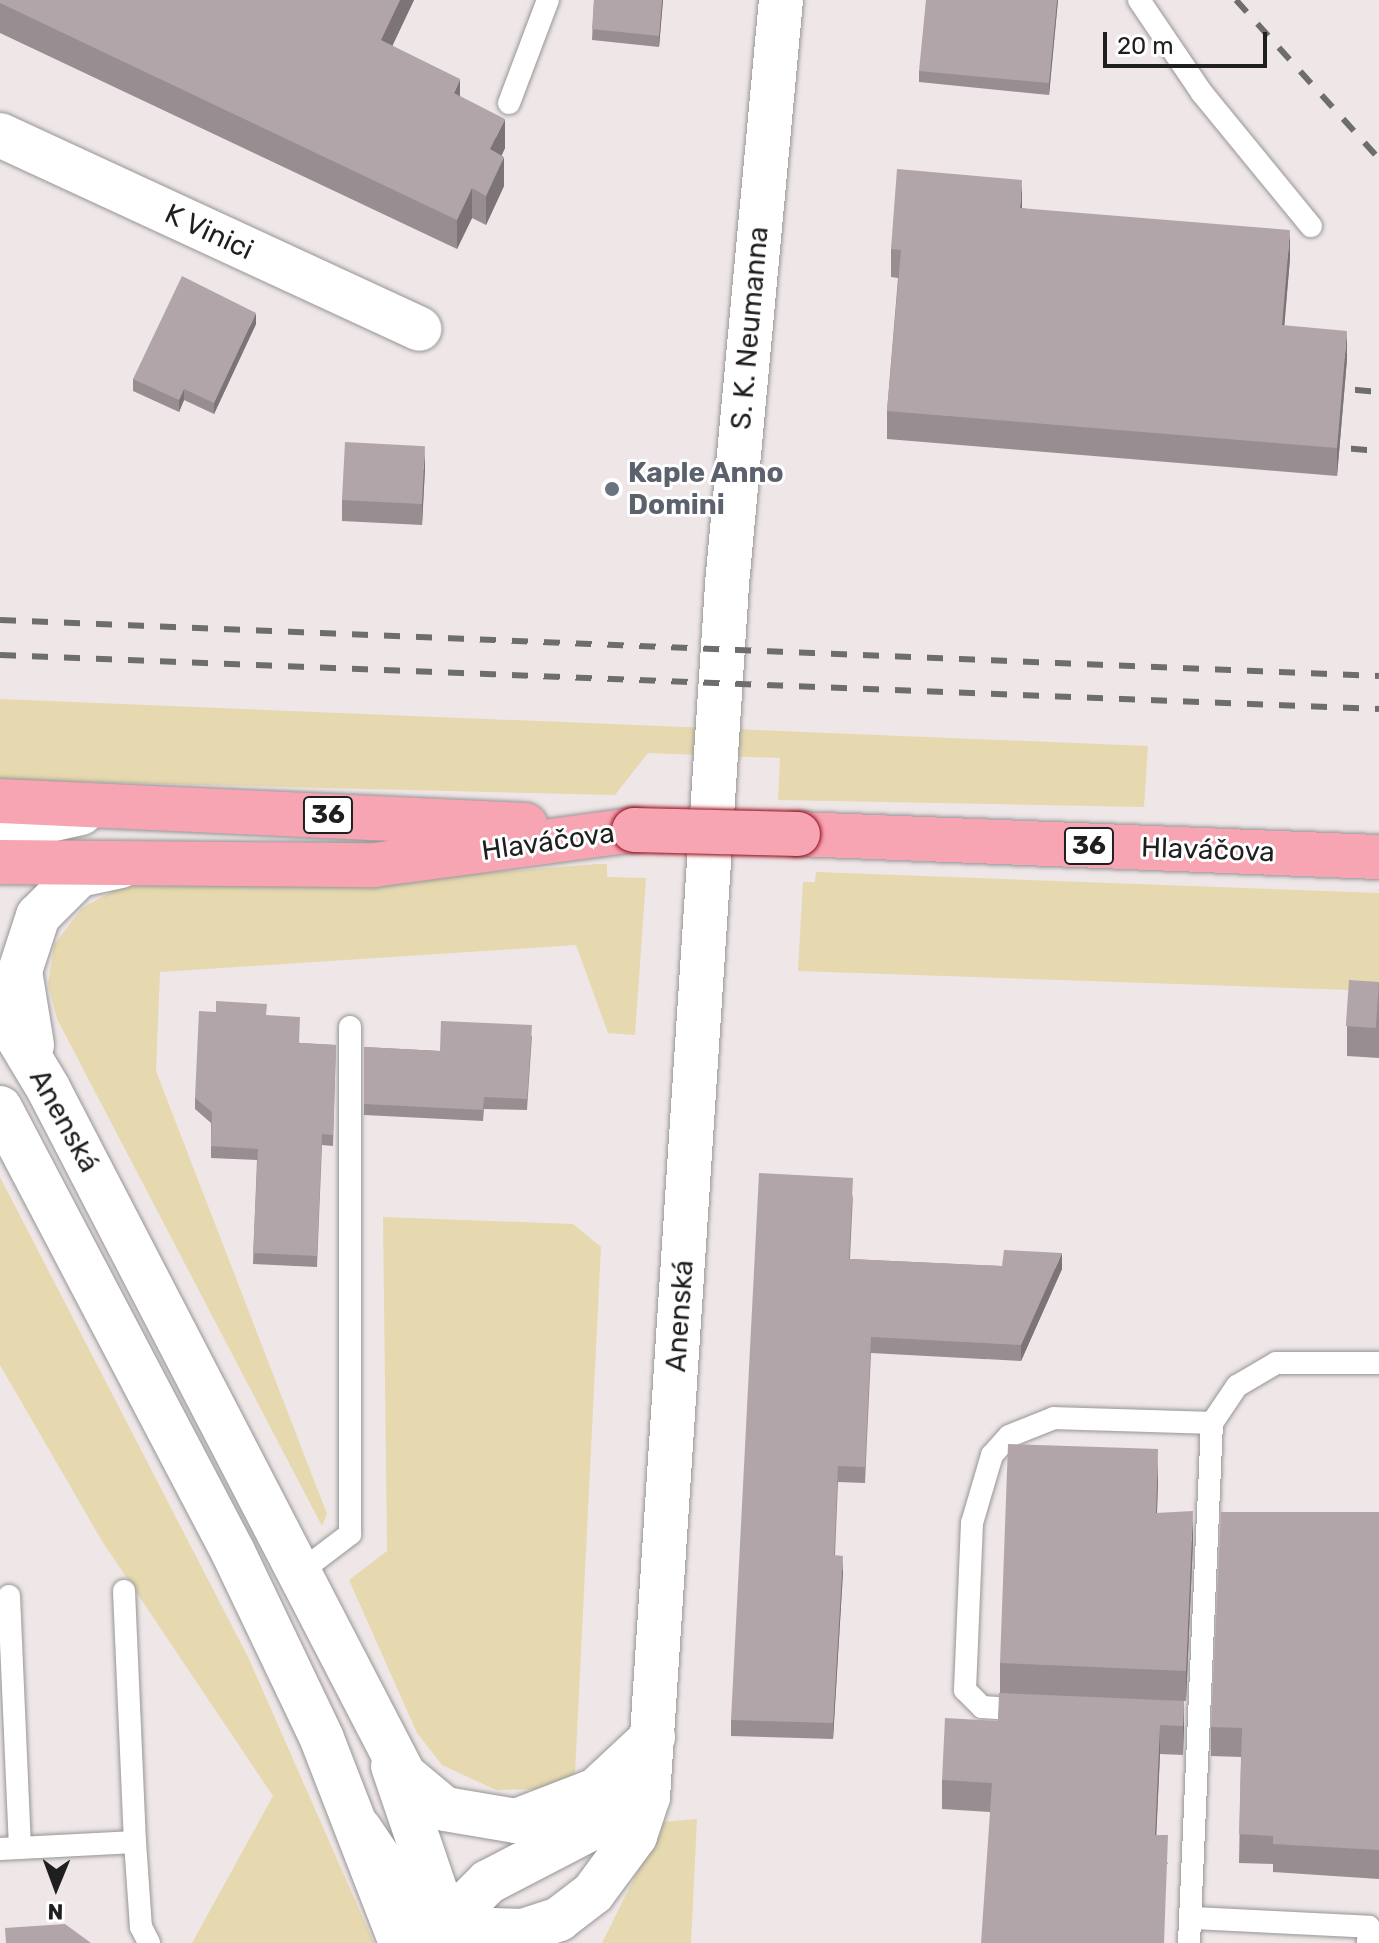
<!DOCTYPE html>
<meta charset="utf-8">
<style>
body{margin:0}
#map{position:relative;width:1379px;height:1943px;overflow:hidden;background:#efe6e7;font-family:Rubik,sans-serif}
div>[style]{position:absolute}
.grass>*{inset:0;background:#e6d9af}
.roads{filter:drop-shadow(0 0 2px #969696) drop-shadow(0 0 2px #969696)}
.service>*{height:22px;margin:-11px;padding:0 11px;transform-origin:11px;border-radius:11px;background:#fff}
.minor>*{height:44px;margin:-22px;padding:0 22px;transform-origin:22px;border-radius:22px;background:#fff}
.tertiary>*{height:44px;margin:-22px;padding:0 22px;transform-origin:22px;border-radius:22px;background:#fff}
.primary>*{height:44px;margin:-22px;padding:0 22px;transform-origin:22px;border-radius:22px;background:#f7a4b3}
.rail>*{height:6px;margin-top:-3px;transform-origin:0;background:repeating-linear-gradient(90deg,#6d6d6d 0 16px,transparent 0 32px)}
.bridges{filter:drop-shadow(0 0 2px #920915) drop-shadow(0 0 2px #920915)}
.primary-bridge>*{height:44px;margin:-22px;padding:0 22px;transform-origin:22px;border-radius:22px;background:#f7a4b3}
.wall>*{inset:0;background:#988e91}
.shaded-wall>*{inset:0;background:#7c7476}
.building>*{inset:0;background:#b1a5a9;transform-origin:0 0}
.dots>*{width:22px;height:22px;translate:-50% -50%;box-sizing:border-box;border:4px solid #fff;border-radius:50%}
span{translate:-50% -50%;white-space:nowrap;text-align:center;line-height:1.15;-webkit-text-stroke:6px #fff;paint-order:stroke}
.shield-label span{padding:2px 6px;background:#fff;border:2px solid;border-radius:6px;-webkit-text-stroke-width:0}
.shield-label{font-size:26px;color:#1f1f1f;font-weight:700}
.street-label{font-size:28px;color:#1f1f1f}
.worship-label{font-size:28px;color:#5b616d;font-weight:700}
.left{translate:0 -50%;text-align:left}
.north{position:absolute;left:16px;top:1847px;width:80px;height:80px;-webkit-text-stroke:6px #fff;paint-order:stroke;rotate:181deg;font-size:22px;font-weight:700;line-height:32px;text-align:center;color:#1f1f1f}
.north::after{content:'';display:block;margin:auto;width:28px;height:36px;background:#1f1f1f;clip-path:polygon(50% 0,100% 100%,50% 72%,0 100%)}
.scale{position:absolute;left:1103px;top:32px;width:164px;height:36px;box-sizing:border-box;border:4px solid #1f1f1f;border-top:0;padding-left:10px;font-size:24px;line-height:28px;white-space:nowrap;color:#1f1f1f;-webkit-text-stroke:6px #fff;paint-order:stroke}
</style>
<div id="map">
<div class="grass">
<i style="clip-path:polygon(0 699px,1148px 746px,1144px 807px,778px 800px,780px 758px,648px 753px,615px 795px,0 780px)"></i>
<i style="clip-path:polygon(598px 864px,607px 864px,607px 877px,646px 878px,635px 1035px,608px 1033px,576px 945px,160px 972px,156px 1071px,327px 1514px,322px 1526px,57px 1019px,48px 984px,54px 945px,82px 908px,122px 886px,310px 886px)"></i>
<i style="clip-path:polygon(816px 872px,1379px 893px,1379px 991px,798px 971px,803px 882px,815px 882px)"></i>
<i style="clip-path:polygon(0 1177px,248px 1657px,374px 1943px,192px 1943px,273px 1796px,102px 1541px,0 1365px)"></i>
<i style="clip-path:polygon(383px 1217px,573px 1224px,601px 1247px,575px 1774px,540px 1789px,496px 1790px,442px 1765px,417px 1733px,349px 1580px,387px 1551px)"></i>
<i style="clip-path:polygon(697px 1819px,691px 1943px,602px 1943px,662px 1822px)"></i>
</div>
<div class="roads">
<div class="service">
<i style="left:1139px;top:0;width:112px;rotate:55.9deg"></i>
<i style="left:1202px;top:93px;width:172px;rotate:50.7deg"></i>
<i style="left:509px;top:103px;width:110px;rotate:-69.3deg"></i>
<i style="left:300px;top:1572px;width:63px;rotate:-37.2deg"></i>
<i style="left:350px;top:1534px;width:507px;rotate:-90deg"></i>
<i style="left:124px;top:1591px;width:251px;rotate:87.5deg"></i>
<i style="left:9px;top:1596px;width:250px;rotate:87.5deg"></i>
<i style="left:1027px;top:1710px;width:45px;rotate:-176.2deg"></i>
<i style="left:982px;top:1707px;width:24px;rotate:-135deg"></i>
<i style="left:965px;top:1690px;width:167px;rotate:-87.6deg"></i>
<i style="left:972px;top:1523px;width:71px;rotate:-73.6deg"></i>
<i style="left:992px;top:1455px;width:25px;rotate:-48deg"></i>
<i style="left:1009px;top:1436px;width:48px;rotate:-21.8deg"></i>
<i style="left:1054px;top:1418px;width:158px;rotate:1.8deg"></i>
<i style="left:0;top:1849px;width:135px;rotate:-3deg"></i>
<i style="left:135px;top:1842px;width:85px;rotate:86deg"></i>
<i style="left:141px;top:1927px;width:18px;rotate:63deg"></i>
<i style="left:1194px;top:1918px;width:175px;rotate:2.9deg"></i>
<i style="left:1369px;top:1927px;width:16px;rotate:94deg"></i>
<i style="left:1189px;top:1943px;width:521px;rotate:-87.47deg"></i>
<i style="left:1212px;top:1423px;width:45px;rotate:-56deg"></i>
<i style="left:1237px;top:1386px;width:45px;rotate:-30.5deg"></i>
<i style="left:1276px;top:1363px;width:103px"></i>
</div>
<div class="minor">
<i style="left:0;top:135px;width:462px;rotate:24.8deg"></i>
</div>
<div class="tertiary">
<i style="left:0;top:831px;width:83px;rotate:-12.5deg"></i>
<i style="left:0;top:1008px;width:93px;rotate:59deg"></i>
<i style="left:48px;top:1088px;width:774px;rotate:62.61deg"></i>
<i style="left:404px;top:1775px;width:53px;rotate:39.7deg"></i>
<i style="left:445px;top:1809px;width:72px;rotate:9.6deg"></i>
<i style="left:516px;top:1821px;width:86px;rotate:-21.2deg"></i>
<i style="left:596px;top:1790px;width:78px;rotate:-42.9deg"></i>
<i style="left:32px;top:1045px;width:75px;rotate:-99.2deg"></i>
<i style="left:20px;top:971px;width:58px;rotate:-71.9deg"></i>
<i style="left:38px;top:916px;width:58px;rotate:-45deg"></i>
<i style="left:79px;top:875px;width:43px;rotate:-12.1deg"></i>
<i style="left:0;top:1108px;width:501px;rotate:62.31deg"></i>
<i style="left:233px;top:1552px;width:207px;rotate:64.5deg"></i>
<i style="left:322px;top:1739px;width:219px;rotate:68.8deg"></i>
<i style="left:393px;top:1766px;width:171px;rotate:71.2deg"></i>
<i style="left:359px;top:1828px;width:59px;rotate:56deg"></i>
<i style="left:392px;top:1877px;width:49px;rotate:44.2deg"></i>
<i style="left:427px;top:1911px;width:40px;rotate:26.6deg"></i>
<i style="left:463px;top:1929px;width:60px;rotate:1.9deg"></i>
<i style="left:523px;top:1931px;width:38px;rotate:-18deg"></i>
<i style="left:559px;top:1919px;width:43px;rotate:-37.4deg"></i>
<i style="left:593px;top:1893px;width:71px;rotate:-53.6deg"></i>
<i style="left:635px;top:1836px;width:41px;rotate:-71.6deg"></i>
<i style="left:648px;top:1797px;width:1216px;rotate:-86.27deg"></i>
<i style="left:727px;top:584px;width:586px;rotate:-84.72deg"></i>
<i style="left:428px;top:1942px;width:85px;rotate:-45deg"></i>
<i style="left:488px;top:1882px;width:115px;rotate:-27.5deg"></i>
<i style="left:590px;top:1829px;width:46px;rotate:-47.6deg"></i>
</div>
<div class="primary">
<i style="left:0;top:801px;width:526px;rotate:2.62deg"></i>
<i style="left:798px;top:834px;width:581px;rotate:2.27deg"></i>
<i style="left:0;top:862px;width:374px;rotate:0.5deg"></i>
<i style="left:374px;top:865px;width:262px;rotate:-7.7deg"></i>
</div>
</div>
<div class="rail">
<i style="left:1236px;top:0;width:214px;rotate:48deg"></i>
<i style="left:1323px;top:387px;width:56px;rotate:5.1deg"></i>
<i style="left:1319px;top:446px;width:60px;rotate:4.8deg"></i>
<i style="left:0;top:620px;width:1380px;rotate:2.33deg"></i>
<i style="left:0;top:655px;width:1380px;rotate:2.24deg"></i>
</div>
<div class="bridges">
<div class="primary-bridge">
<i style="left:634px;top:830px;width:164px;rotate:1.4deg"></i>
</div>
</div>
<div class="wall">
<i style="clip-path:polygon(0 0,414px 0,392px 46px,460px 96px,505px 148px,502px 155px,504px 186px,486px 225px,472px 218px,457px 249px,0 33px)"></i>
<i style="clip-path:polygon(594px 0,663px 0,659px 47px,592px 40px)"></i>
<i style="clip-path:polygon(1058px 0,1049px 95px,919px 82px,919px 71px)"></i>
<i style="clip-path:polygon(1022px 208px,1290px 258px,1284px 326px,1347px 359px,1337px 476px,887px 439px,887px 411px,898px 278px,891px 277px,891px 249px)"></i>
<i style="clip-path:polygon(256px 324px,214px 414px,184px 400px,179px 412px,133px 391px,133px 379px)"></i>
<i style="clip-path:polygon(425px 468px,422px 525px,342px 521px,342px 500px)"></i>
<i style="clip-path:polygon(1379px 982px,1379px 1058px,1347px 1056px,1347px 1026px)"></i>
<i style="clip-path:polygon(267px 1015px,300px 1043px,336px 1045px,333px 1146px,322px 1145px,317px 1267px,253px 1264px,257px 1160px,211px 1158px,211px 1123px,195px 1109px,195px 1098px)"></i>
<i style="clip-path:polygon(532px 1036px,527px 1110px,484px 1109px,483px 1121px,364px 1115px,364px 1047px,440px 1051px)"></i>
<i style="clip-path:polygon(853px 1194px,850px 1259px,1062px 1269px,1021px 1361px,871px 1353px,865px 1483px,838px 1482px,835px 1555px,843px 1572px,833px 1739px,731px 1736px,731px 1720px)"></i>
<i style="clip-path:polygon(1158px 1480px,1157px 1513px,1193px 1542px,1186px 1701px,1184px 1701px,1183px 1755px,1160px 1754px,1156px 1835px,1168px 1864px,990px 1812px,942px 1809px,942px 1780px,998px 1721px,1000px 1693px,1000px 1663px)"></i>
<i style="clip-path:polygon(1379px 1512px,1379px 1879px,1273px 1872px,1273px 1864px,1239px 1863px,1241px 1757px,1211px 1756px,1211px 1727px)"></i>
</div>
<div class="shaded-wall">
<i style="clip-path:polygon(400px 0,414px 0,381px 70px,381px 40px)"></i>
<i style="clip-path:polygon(662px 0,663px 0,659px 47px,659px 36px)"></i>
<i style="clip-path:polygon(1057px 0,1058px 0,1049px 95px,1049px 83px)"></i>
<i style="clip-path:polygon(460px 79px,460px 109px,454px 93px)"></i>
<i style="clip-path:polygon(505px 119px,505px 148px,490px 179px,490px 149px)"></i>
<i style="clip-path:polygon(504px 157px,504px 186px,486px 225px,486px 196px)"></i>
<i style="clip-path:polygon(1022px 180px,1022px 208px,1020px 208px)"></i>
<i style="clip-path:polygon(472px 188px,472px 218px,457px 249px,457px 220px)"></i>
<i style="clip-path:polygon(1290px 230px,1290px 258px,1282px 354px,1282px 325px)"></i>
<i style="clip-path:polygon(256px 313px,256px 324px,214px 414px,214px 403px)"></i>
<i style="clip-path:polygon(1347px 331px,1347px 359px,1337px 476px,1337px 448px)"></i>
<i style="clip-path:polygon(184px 389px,184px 400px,179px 412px,179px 400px)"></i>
<i style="clip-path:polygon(425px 446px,425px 468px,422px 525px,422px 504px)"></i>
<i style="clip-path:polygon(1062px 1253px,1062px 1269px,1021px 1361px,1021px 1345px)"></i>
<i style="clip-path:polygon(1158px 1449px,1158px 1480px,1156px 1543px,1156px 1513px)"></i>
<i style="clip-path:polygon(1193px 1511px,1193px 1542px,1186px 1701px,1186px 1671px)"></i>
<i style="clip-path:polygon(843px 1556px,843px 1572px,833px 1739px,833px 1723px)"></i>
<i style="clip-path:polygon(1184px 1701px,1184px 1729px,1183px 1755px,1183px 1726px)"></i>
<i style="clip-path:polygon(1160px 1725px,1160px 1754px,1155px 1864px,1155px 1835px)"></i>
</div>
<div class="building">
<i style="clip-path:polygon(0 0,400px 0,381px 40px,460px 79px,454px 93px,505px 119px,490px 149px,504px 157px,486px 196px,472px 188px,457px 220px,0 3px)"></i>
<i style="clip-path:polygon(594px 0,662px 0,659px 36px,592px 29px)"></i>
<i style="clip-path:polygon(926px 0,1057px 0,1049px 83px,919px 71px)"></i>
<i style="clip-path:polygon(897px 169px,1022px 180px,1020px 208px,1290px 230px,1282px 325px,1347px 331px,1337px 448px,887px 411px,901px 250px,891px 249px)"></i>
<i style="clip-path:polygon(182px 276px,256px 313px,214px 403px,184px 389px,179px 400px,133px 379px)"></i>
<i style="left:345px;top:442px;width:80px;height:58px;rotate:3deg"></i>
<i style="left:1349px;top:980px;width:30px;height:46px;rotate:4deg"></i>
<i style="clip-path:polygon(216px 1001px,267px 1004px,266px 1015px,300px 1017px,299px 1043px,336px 1045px,333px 1135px,322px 1134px,317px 1256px,253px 1253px,258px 1149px,211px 1146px,212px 1112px,195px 1098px,199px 1011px,216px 1012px)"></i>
<i style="clip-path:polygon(441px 1021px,532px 1025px,527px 1099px,484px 1097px,483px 1110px,364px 1104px,364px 1047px,440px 1051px)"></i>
<i style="clip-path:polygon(759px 1173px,853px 1178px,849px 1259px,1002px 1266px,1004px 1250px,1062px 1253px,1021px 1345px,871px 1337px,865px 1467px,838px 1466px,834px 1555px,843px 1556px,833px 1723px,731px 1720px)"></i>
<i style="clip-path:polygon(1008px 1444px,1158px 1449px,1156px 1513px,1193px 1511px,1186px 1671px,1000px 1663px)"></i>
<i style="clip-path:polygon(1221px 1512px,1379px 1512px,1379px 1850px,1273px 1844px,1273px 1836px,1239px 1834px,1242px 1728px,1211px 1727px)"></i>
<i style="clip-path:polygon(999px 1693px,1184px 1701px,1183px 1726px,1160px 1725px,1155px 1835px,1168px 1835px,1164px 1943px,981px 1943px,992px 1783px,942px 1780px,945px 1718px,998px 1721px)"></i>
<i style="clip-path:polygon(65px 1924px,91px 1943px,6px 1943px,5px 1928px)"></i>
</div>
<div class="dots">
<i style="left:612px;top:489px;background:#6b7280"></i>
</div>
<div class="shield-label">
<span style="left:328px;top:815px">36</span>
<span style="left:1089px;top:846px">36</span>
</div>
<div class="street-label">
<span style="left:209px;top:232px;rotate:25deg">K Vinici</span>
<span style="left:750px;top:328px;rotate:-85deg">S. K. Neumanna</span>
<span style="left:548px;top:842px;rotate:-8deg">Hlaváčova</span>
<span style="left:1208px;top:850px;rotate:2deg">Hlaváčova</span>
<span style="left:64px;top:1121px;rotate:61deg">Anenská</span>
<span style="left:680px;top:1316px;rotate:-86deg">Anenská</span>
</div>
<div class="worship-label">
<span class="left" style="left:628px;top:489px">Kaple Anno<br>Domini</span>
</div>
<div class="north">N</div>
<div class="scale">20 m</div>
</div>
